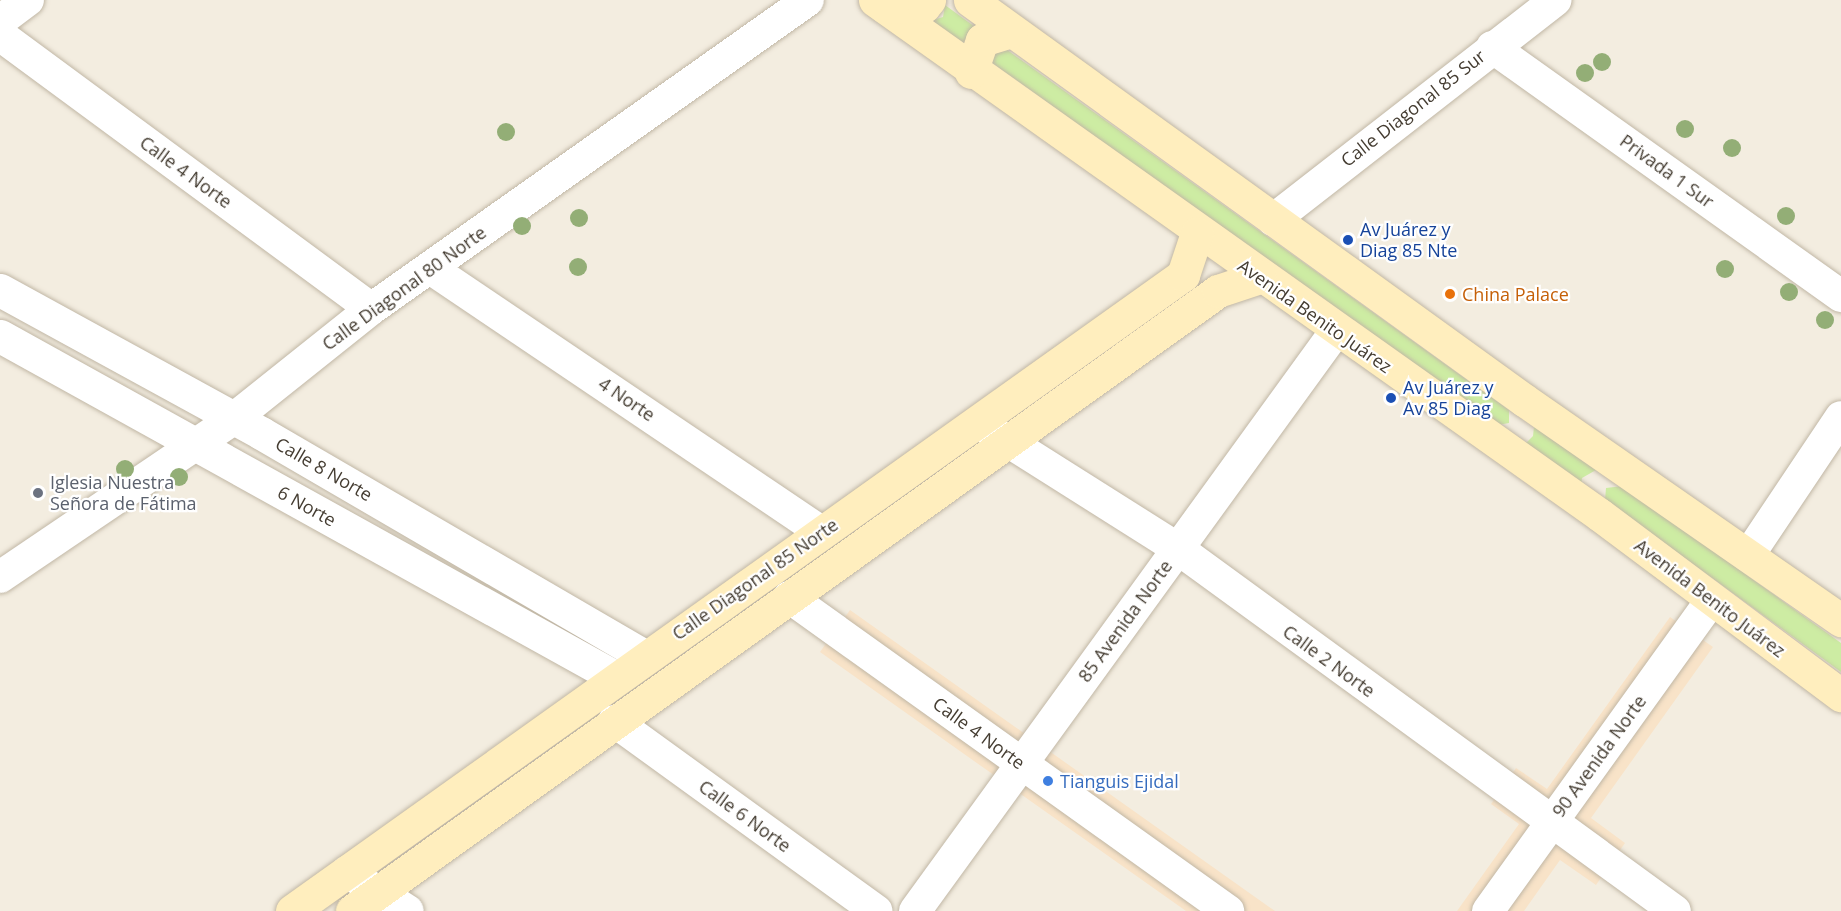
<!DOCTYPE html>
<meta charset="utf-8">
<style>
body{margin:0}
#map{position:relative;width:1841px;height:911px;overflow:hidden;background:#f3ede0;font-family:"Open Sans",sans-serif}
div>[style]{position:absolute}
.commercial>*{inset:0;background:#f8e3c8}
.green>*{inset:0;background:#cdeca3}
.roads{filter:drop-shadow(0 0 2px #c1b7a5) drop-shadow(0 0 2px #c1b7a5)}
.minor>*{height:32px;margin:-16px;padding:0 16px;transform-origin:16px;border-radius:16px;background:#fff}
.tertiary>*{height:33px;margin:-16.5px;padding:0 16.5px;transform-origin:16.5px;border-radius:16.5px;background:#fff}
.secondary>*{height:33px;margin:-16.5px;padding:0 16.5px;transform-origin:16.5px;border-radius:16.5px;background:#ffeebe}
.trees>*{width:18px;height:18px;margin:-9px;border-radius:50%;background:#93ae76}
.dots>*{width:16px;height:16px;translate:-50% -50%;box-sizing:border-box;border:3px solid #fff;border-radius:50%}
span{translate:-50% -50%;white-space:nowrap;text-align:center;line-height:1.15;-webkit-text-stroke:4.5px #fff;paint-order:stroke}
.street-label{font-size:18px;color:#443c31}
.transit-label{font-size:18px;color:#164399}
.left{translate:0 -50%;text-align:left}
.food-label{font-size:18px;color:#c56008}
.worship-label{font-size:18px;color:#5b616d}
.shop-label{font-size:18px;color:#366cbe}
</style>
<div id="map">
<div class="commercial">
<i style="clip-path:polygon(850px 610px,1275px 911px,1186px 911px,820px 652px)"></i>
<i style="clip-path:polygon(1670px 617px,1713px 647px,1591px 818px,1625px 843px,1596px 885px,1560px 860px,1524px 911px,1457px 911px,1519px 824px,1491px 804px,1516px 768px,1547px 789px)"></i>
</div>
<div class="green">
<i style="clip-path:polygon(945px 5px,982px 32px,968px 48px,930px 21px,943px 17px)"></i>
<i style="clip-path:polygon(1003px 47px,1509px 410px,1509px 423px,1498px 425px,988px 60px,988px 48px)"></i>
<i style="clip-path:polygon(1534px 427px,1596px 470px,1582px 478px,1581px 486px,1523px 446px,1533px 436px)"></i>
<i style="clip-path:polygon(1623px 486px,1841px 643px,1841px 672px,1605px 500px,1606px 488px)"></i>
</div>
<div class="roads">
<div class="minor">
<i style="left:0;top:21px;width:35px;rotate:-37deg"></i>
<i style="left:0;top:35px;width:461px;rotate:36.4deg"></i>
<i style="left:1492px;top:47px;width:429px;rotate:35.5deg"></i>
<i style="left:1273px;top:220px;width:358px;rotate:-37.9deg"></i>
<i style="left:430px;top:268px;width:473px;rotate:34deg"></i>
<i style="left:987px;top:428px;width:225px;rotate:32.3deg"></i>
<i style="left:1177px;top:548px;width:616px;rotate:36.09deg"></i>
<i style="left:1748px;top:556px;width:167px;rotate:-56.2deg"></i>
<i style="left:0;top:577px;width:280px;rotate:-34.1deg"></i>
<i style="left:232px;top:420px;width:178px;rotate:-38.6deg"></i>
<i style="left:371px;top:309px;width:535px;rotate:-35.26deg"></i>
<i style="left:789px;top:597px;width:540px;rotate:35.57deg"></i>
<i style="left:614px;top:721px;width:324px;rotate:35.9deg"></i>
<i style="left:347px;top:872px;width:72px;rotate:32.6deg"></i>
<i style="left:915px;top:911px;width:717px;rotate:-54.03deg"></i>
<i style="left:1488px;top:911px;width:382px;rotate:-54.3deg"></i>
</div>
<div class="tertiary">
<i style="left:0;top:290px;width:298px;rotate:28.7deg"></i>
<i style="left:261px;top:433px;width:443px;rotate:30.2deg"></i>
<i style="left:0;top:336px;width:703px;rotate:29.01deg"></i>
</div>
<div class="secondary">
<i style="left:875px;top:0;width:889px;rotate:35.39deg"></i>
<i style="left:1600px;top:515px;width:301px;rotate:36.8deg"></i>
<i style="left:970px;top:0;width:683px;rotate:35.83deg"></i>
<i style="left:1524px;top:400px;width:386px;rotate:34.8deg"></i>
<i style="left:885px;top:7px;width:39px;rotate:-1deg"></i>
<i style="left:924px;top:6px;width:8px;rotate:-50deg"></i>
<i style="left:971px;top:72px;width:34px;rotate:-71deg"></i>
<i style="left:982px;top:40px;width:30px;rotate:-17deg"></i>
<i style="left:292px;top:911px;width:1095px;rotate:-35.52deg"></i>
<i style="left:1183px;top:275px;width:44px;rotate:-71.6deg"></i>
<i style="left:352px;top:911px;width:1065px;rotate:-35.6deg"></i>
<i style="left:1218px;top:291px;width:44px;rotate:-18.4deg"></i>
</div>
</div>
<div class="trees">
<i style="left:1602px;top:62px"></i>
<i style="left:1585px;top:73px"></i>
<i style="left:1685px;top:129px"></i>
<i style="left:506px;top:132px"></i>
<i style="left:1732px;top:148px"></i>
<i style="left:1786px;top:216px"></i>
<i style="left:579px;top:218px"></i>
<i style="left:522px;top:226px"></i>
<i style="left:578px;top:267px"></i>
<i style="left:1725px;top:269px"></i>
<i style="left:1789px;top:292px"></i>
<i style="left:1825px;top:320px"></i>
<i style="left:125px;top:469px"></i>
<i style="left:179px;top:477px"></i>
</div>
<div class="dots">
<i style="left:1348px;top:240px;background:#1a4fb4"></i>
<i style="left:1450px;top:294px;background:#e8710a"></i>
<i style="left:1391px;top:398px;background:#1a4fb4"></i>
<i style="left:38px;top:493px;background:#6b7280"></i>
<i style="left:1048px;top:781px;background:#3f7fe0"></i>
</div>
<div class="street-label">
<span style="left:1413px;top:108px;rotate:-38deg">Calle Diagonal 85 Sur</span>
<span style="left:1667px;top:171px;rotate:36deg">Privada 1 Sur</span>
<span style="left:186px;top:172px;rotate:36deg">Calle 4 Norte</span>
<span style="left:404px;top:288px;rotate:-36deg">Calle Diagonal 80 Norte</span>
<span style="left:1315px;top:316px;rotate:35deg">Avenida Benito Juárez</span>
<span style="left:627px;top:399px;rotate:34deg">4 Norte</span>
<span style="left:324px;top:469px;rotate:30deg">Calle 8 Norte</span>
<span style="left:307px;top:506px;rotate:29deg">6 Norte</span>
<span style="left:755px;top:579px;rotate:-35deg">Calle Diagonal 85 Norte</span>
<span style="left:1710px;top:598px;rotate:37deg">Avenida Benito Juárez</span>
<span style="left:1125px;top:621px;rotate:-54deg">85 Avenida Norte</span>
<span style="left:1329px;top:661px;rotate:36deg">Calle 2 Norte</span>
<span style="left:979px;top:733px;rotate:36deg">Calle 4 Norte</span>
<span style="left:1599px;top:756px;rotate:-54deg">90 Avenida Norte</span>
<span style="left:745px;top:816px;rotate:36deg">Calle 6 Norte</span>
</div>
<div class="transit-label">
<span class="left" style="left:1360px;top:240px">Av Juárez y<br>Diag 85 Nte</span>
<span class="left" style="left:1403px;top:398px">Av Juárez y<br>Av 85 Diag</span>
</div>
<div class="food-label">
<span class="left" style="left:1462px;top:294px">China Palace</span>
</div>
<div class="worship-label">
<span class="left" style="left:50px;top:493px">Iglesia Nuestra<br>Señora de Fátima</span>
</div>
<div class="shop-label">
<span class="left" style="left:1060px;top:781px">Tianguis Ejidal</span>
</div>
</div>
